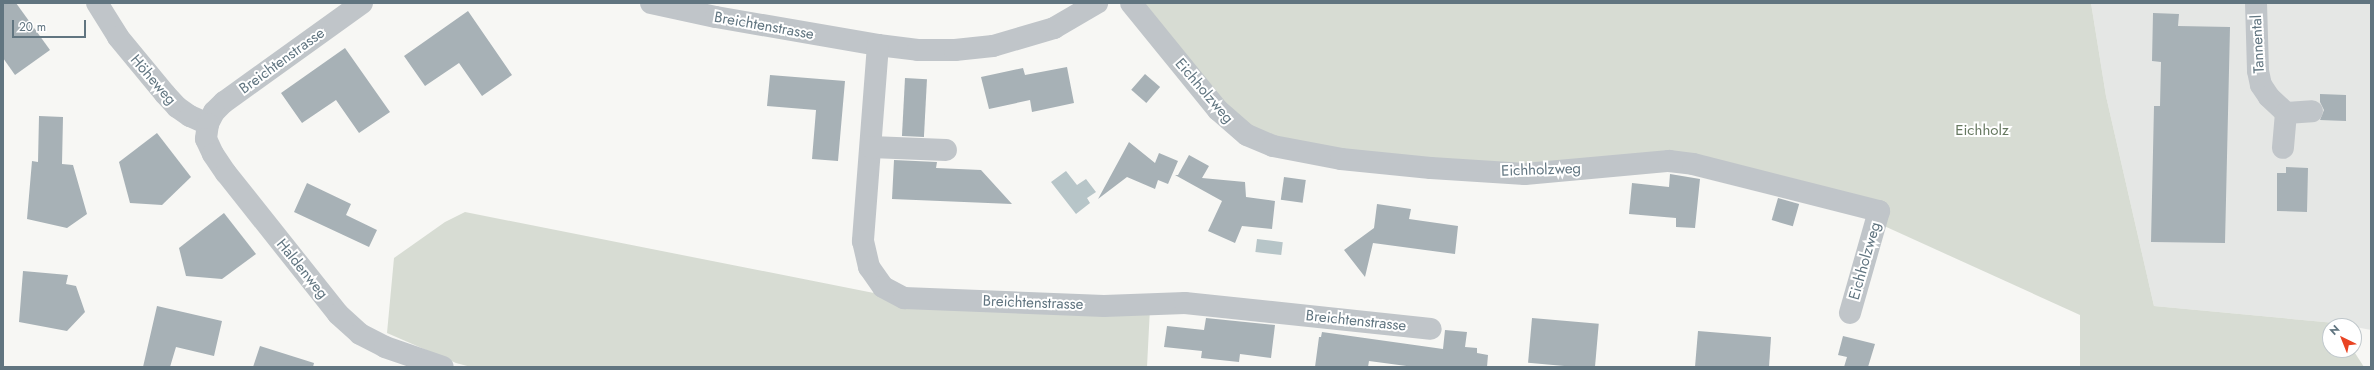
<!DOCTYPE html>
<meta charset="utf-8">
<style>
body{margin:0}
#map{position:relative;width:2374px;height:370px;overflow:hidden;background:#f7f7f4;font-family:Jost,sans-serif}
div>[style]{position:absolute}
.built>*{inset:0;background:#e5e7e5}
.green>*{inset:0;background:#d7dcd3}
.water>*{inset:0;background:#b7c5c8;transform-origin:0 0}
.building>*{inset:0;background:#a7b1b6;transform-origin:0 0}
.minor>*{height:22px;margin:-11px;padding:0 11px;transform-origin:11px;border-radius:11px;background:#c0c5c9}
span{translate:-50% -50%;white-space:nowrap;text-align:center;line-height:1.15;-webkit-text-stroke:4px #fff;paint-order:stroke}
.street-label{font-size:15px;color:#617580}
.park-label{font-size:15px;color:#667860}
.frame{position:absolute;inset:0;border:4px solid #617580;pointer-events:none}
.north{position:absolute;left:2322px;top:318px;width:40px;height:40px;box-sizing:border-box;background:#fff;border:1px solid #c0c8cc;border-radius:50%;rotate:317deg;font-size:11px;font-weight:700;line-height:16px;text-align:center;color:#617580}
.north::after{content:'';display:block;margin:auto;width:14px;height:18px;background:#e94423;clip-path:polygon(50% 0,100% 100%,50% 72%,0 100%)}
.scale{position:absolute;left:12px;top:20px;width:74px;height:18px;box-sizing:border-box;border:2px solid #617580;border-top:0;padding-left:5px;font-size:12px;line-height:14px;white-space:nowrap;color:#617580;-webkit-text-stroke:3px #fff;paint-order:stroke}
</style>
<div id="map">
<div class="built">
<i style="clip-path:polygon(2091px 3px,2371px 3px,2371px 330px,2335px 323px,2154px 306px,2106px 96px)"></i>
</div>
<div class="green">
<i style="clip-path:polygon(1138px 3px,2091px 3px,2106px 96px,2154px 306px,2335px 323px,2337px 326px,2330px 326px,2330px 350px,2353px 350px,2364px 367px,2080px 367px,2080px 315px,1838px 205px,1673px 163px,1470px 170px,1261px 138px,1223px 109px)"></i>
<i style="clip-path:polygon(465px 212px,904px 299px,1150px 308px,1147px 367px,471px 367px,456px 363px,387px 333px,394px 258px,445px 222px)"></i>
</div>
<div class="water">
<i style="clip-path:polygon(1066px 171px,1077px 185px,1086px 179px,1096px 192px,1087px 198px,1090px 203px,1076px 214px,1051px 182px)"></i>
<i style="left:1257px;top:239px;width:26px;height:13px;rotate:7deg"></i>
</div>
<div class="building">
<i style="clip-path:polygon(3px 3px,16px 3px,50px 50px,15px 75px,3px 58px)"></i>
<i style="clip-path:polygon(468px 11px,512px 75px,482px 96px,459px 63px,425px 86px,404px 56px)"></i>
<i style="clip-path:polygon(2153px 13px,2179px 14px,2178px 26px,2230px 27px,2225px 243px,2151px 242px,2154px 106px,2160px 106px,2161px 62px,2152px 61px)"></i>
<i style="clip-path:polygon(345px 48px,390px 112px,359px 133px,336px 100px,302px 123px,281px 93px)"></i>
<i style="clip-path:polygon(1067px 67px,1074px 103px,1032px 112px,1030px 100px,989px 109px,981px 77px,1023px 68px,1025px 75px)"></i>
<i style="left:1145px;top:74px;width:20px;height:21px;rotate:41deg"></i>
<i style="clip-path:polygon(770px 75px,845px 81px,838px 161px,812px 159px,816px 110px,767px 106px)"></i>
<i style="left:905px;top:78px;width:22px;height:58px;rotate:3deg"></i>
<i style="clip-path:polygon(2320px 94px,2346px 95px,2346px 121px,2320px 120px,2324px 110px,2320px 102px)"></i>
<i style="clip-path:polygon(39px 116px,63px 117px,62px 164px,73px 165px,87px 214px,67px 228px,27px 219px,32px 161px,38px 162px)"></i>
<i style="clip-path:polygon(157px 133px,191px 177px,162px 205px,130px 203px,119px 162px)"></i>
<i style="clip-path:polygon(1129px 142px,1155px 163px,1159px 153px,1178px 161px,1168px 184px,1158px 180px,1155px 189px,1127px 177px,1098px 199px)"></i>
<i style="clip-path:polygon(1189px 155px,1209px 166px,1202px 178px,1245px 182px,1246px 197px,1275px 201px,1272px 229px,1242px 226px,1235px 243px,1208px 231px,1222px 201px,1175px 175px,1178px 175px)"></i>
<i style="clip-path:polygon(894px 160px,937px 162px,936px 168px,981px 170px,1012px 204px,892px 199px)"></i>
<i style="clip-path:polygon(2286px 167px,2308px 168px,2307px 212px,2277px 211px,2277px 173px,2286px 173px)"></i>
<i style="clip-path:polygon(1670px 174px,1700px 179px,1695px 228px,1676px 227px,1676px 218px,1629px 214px,1632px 183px,1669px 187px)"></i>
<i style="left:1284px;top:177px;width:22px;height:23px;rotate:8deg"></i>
<i style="clip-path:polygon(307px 183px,351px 204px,346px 215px,377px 230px,369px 247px,294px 212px)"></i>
<i style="left:1778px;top:198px;width:22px;height:23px;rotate:16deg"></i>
<i style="clip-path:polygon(1377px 204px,1411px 209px,1409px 219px,1458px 226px,1455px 254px,1373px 243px,1365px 277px,1344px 250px,1374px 228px)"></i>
<i style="clip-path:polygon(224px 213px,256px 254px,222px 279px,186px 276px,179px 248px)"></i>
<i style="clip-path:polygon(23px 271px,68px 275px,66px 284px,76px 286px,85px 312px,67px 331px,19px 322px)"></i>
<i style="clip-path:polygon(157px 306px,222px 321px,214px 356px,176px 347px,170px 367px,143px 367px)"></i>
<i style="clip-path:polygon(1206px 318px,1275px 325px,1271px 358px,1240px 354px,1239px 362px,1201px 358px,1202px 351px,1164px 347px,1167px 326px,1204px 330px)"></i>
<i style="left:1532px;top:318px;width:67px;height:45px;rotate:5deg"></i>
<i style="clip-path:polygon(1445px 330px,1467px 332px,1465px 347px,1477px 348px,1477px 353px,1488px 355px,1487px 367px,1414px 367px,1369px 361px,1368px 367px,1315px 367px,1319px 337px,1321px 337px,1322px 332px,1443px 349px)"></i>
<i style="clip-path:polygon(1698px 331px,1771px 337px,1769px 367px,1695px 367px)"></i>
<i style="clip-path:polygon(1843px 336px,1875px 344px,1868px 367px,1844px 367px,1847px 357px,1838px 355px)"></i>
<i style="clip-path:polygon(260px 346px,314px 363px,313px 367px,253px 367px)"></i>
</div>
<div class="minor">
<i style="left:97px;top:3px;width:40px;rotate:58deg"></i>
<i style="left:118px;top:37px;width:74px;rotate:50.5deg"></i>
<i style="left:165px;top:94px;width:18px;rotate:47deg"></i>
<i style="left:177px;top:107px;width:16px;rotate:35deg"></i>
<i style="left:190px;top:116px;width:20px;rotate:24deg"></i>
<i style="left:362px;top:3px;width:170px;rotate:144.3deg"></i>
<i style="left:224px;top:102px;width:14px;rotate:135deg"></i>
<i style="left:214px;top:112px;width:13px;rotate:117deg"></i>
<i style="left:208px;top:124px;width:15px;rotate:98deg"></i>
<i style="left:206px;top:139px;width:17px;rotate:65deg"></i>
<i style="left:213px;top:154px;width:23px;rotate:56deg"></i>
<i style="left:226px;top:173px;width:180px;rotate:51.5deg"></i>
<i style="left:338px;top:314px;width:30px;rotate:42deg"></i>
<i style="left:360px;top:334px;width:28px;rotate:27deg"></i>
<i style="left:385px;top:347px;width:61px;rotate:19deg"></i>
<i style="left:651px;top:3px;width:66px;rotate:12.2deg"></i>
<i style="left:716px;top:17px;width:164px;rotate:9.8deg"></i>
<i style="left:878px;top:45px;width:40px;rotate:7.1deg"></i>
<i style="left:918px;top:50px;width:37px"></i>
<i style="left:955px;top:50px;width:38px;rotate:-6deg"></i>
<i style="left:993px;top:46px;width:64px;rotate:-16.4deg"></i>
<i style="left:1054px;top:28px;width:50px;rotate:-30.2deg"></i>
<i style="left:1131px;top:3px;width:138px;rotate:50.9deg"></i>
<i style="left:1218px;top:110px;width:38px;rotate:41deg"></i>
<i style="left:1247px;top:135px;width:28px;rotate:23deg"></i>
<i style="left:1273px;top:146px;width:69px;rotate:10.8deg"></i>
<i style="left:1341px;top:159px;width:90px;rotate:5.7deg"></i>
<i style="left:1431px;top:168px;width:94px;rotate:3.7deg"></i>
<i style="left:1525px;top:174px;width:145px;rotate:-5.2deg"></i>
<i style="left:1669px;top:161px;width:24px;rotate:7deg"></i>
<i style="left:1693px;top:164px;width:192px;rotate:14.2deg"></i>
<i style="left:1879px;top:211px;width:106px;rotate:105.9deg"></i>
<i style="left:2256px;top:3px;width:68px;rotate:88.3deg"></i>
<i style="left:2258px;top:71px;width:14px;rotate:78deg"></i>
<i style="left:2261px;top:85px;width:14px;rotate:56deg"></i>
<i style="left:2269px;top:97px;width:23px;rotate:43deg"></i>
<i style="left:2286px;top:113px;width:35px;rotate:95deg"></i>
<i style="left:878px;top:45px;width:197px;rotate:94.4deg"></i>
<i style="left:863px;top:241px;width:27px;rotate:77deg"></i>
<i style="left:869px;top:267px;width:24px;rotate:55deg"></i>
<i style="left:883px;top:287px;width:24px;rotate:28deg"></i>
<i style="left:904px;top:298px;width:200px;rotate:2.3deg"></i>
<i style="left:1104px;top:306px;width:81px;rotate:-2.1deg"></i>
<i style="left:1185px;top:303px;width:247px;rotate:6deg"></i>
<i style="left:2286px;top:113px;width:26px;rotate:-4deg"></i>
<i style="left:871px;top:147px;width:75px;rotate:2.3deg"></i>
</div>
<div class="street-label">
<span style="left:764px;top:26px;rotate:10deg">Breichtenstrasse</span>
<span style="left:2258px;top:44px;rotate:-93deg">Tannental</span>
<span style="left:282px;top:61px;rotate:-36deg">Breichtenstrasse</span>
<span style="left:153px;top:80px;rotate:49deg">Höheweg</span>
<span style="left:1204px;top:91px;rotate:49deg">Eichholzweg</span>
<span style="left:1541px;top:170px;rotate:-2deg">Eichholzweg</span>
<span style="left:1865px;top:261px;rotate:-74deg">Eichholzweg</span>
<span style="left:302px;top:269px;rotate:51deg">Haldenweg</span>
<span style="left:1033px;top:303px;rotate:2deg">Breichtenstrasse</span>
<span style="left:1356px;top:321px;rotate:6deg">Breichtenstrasse</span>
</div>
<div class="park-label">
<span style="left:1982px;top:131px">Eichholz</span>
</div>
<div class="frame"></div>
<div class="north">N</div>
<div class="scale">20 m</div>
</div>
